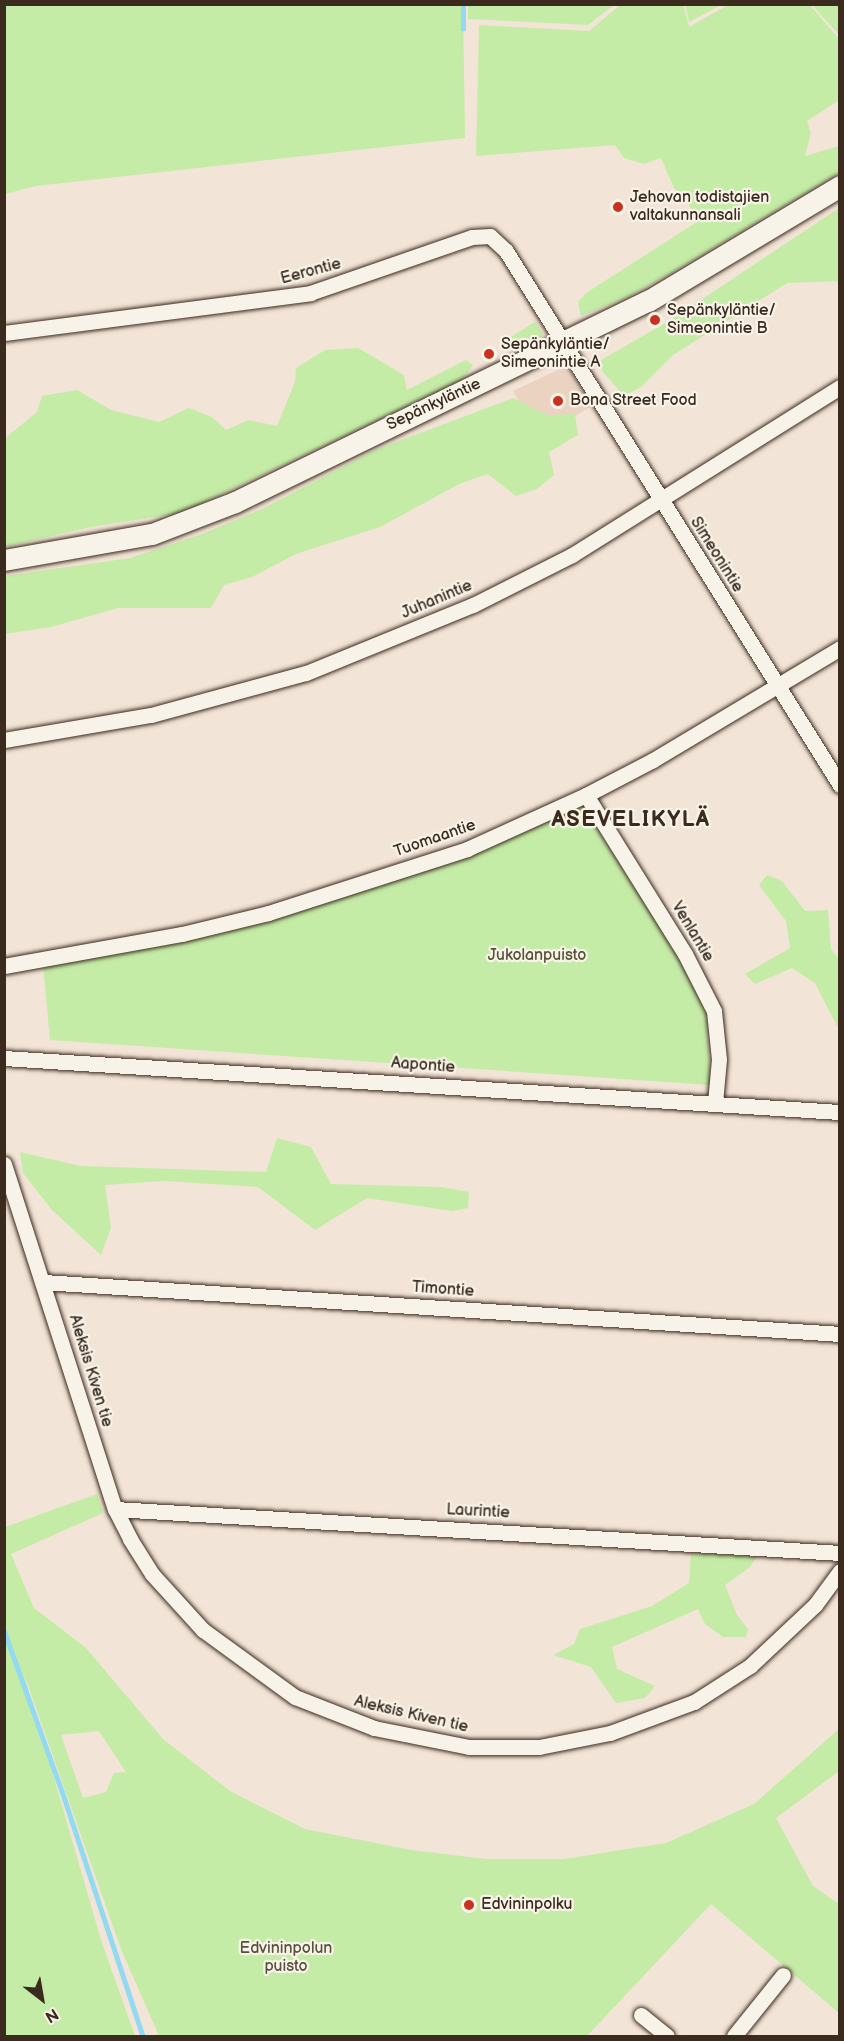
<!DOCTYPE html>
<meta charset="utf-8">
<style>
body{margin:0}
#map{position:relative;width:844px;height:2041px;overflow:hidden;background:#f2e4d6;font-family:"Balsamiq Sans",sans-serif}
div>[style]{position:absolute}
.built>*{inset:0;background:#ebd3c1}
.green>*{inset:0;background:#c5eca7}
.stream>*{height:4.5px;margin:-2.25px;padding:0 2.25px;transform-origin:2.25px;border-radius:2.25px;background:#91daf2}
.roads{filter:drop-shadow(0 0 2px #3b2a1e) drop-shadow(0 0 2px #3b2a1e)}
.street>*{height:15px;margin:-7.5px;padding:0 7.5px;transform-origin:7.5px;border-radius:7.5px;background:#f7f3e8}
.secondary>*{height:21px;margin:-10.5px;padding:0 10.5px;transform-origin:10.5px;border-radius:10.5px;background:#f7f3e8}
.dots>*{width:16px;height:16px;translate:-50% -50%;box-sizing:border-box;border:3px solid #f7f3e8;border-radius:50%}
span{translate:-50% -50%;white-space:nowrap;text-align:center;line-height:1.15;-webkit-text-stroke:4.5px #f7f3e8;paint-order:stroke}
.poi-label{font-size:16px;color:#3b2a1e}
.left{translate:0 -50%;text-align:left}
.street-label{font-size:16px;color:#3b2a1e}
.park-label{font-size:16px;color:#575139}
.district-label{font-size:22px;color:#3b2a1e;font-weight:700;letter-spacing:1.5px}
.frame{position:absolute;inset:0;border:6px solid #3b2a1e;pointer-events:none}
.north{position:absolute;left:12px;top:1969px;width:60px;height:60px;-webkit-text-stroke:4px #f7f3e8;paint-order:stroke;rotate:149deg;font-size:16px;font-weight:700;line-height:24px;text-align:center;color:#3b2a1e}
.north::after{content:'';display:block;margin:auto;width:21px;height:27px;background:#3b2a1e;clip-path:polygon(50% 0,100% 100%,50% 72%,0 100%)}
</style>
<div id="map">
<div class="built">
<i style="clip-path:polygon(560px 369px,568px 369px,594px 405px,540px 436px,513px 391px)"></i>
</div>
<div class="green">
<i style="clip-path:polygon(5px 4px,463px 5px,465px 138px,36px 186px,5px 194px)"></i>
<i style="clip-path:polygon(683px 4px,689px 27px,728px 5px,809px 4px,839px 39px,839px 100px,807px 121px,811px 133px,805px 156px,839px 146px,839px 173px,675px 271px,626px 298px,581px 316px,578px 302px,586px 293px,697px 222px,689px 205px,674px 188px,661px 158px,644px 164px,624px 158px,615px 145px,476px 156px,479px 25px,589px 31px,620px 5px)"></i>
<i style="clip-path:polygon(685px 4px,721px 4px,721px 5px,689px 22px)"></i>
<i style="clip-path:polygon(468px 5px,468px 4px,614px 5px,588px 25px,468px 19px)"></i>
<i style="clip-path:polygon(812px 5px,839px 5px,839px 36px,839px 35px)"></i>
<i style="clip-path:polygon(839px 208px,839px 281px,787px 283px,673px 355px,641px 387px,624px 396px,602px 371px,601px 360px,674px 318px)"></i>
<i style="clip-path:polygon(535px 322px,543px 334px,538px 340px,506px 347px,506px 340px)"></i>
<i style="clip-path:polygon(358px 348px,404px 375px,407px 390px,466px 360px,473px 365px,462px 380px,181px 513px,90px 527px,5px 547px,4px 439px,37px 412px,42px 396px,77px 390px,111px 410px,159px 422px,189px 408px,212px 417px,226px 430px,248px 420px,277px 426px,295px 382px,296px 368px,325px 350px)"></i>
<i style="clip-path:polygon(513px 398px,547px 415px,575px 414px,578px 435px,549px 452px,554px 475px,537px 489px,516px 496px,488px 474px,459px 484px,380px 527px,296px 554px,252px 577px,224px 585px,211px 608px,118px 608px,51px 627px,5px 634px,5px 576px,130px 558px,202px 534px,262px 509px,375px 450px)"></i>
<i style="clip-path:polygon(581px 804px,678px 954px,706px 1013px,711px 1085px,50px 1040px,43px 965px,270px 919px,468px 857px)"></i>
<i style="clip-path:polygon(767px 875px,782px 881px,805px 911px,828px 910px,831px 949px,839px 959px,839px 1030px,815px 983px,792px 968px,755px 984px,745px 974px,790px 948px,786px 921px,759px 885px)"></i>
<i style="clip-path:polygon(277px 1138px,311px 1147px,331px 1184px,441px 1187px,469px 1192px,468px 1208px,452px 1211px,367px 1198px,315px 1230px,258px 1187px,164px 1181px,105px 1185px,111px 1228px,101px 1255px,52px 1210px,23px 1173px,20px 1152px,80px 1166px,266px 1172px)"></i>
<i style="clip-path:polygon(evenodd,97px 1494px,103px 1513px,11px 1554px,34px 1608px,86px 1648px,163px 1739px,230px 1791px,305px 1829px,411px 1850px,486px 1859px,564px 1859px,666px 1843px,754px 1804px,839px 1729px,839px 1771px,776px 1818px,813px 1886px,839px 1904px,839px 2013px,711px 1904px,587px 2036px,159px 2036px,121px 1949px,23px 1671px,101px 1940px,135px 2036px,5px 2036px,5px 1527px,97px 1494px,99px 1731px,126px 1772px,114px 1773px,106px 1792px,83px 1798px,61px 1735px,99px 1731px)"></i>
<i style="clip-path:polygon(691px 1553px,757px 1556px,749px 1568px,725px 1585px,737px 1615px,748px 1629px,746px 1637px,723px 1637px,705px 1624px,698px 1609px,612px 1647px,617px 1669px,655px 1686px,645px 1698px,616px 1703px,591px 1667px,553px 1655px,574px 1644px,580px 1629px,652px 1606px,689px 1583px)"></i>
</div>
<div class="stream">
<i style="left:463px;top:29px;width:25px;rotate:-90deg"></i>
<i style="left:4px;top:1630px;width:171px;rotate:70.2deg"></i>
<i style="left:62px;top:1791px;width:258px;rotate:71.7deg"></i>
</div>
<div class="roads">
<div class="street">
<i style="left:4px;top:333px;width:309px;rotate:-7.4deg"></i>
<i style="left:310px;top:293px;width:171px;rotate:-19.1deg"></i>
<i style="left:472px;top:237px;width:18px;rotate:-3deg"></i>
<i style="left:490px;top:236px;width:22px;rotate:43deg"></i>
<i style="left:506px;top:251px;width:630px;rotate:57.98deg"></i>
<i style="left:4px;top:740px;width:149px;rotate:-9.7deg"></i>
<i style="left:151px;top:715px;width:161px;rotate:-15.2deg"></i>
<i style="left:306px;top:673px;width:180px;rotate:-22.2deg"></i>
<i style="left:473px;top:605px;width:111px;rotate:-26.8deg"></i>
<i style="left:572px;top:555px;width:316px;rotate:-32.1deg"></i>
<i style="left:586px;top:795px;width:187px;rotate:58.1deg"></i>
<i style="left:685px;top:954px;width:64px;rotate:63deg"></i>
<i style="left:714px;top:1011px;width:48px;rotate:84.1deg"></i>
<i style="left:719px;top:1059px;width:44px;rotate:95.2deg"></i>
<i style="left:4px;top:966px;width:181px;rotate:-10.2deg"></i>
<i style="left:182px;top:934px;width:89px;rotate:-13.7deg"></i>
<i style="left:268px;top:913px;width:209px;rotate:-17.8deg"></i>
<i style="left:467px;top:849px;width:131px;rotate:-24.4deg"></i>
<i style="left:586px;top:795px;width:76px;rotate:-27.6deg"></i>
<i style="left:653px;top:760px;width:218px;rotate:-30.9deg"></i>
<i style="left:4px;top:1058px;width:838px;rotate:3.7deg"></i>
<i style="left:4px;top:1164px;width:362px;rotate:72.2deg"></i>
<i style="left:115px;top:1509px;width:34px;rotate:63deg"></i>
<i style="left:130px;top:1539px;width:41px;rotate:57.8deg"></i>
<i style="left:152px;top:1574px;width:76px;rotate:47.7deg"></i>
<i style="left:203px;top:1630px;width:114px;rotate:36.1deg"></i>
<i style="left:295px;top:1697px;width:85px;rotate:21.4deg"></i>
<i style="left:374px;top:1728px;width:97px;rotate:11.3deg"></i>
<i style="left:469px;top:1747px;width:70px"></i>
<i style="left:539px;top:1747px;width:72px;rotate:-11.2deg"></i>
<i style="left:610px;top:1733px;width:90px;rotate:-20.3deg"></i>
<i style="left:694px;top:1702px;width:67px;rotate:-32.7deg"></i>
<i style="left:750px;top:1666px;width:89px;rotate:-43.2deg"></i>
<i style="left:815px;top:1605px;width:42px;rotate:-53.7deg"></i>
<i style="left:43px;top:1282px;width:799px;rotate:3.73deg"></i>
<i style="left:115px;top:1509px;width:726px;rotate:3.47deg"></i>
<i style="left:641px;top:2015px;width:33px;rotate:39deg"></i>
<i style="left:734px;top:2036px;width:78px;rotate:-51.2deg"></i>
</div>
<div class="secondary">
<i style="left:4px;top:560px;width:150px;rotate:-10deg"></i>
<i style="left:152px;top:534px;width:89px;rotate:-21.1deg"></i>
<i style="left:235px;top:502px;width:459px;rotate:-26deg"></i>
<i style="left:648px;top:301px;width:224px;rotate:-30.9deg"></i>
</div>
</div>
<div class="dots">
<i style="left:618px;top:207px;background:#c8321e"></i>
<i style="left:655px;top:320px;background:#c8321e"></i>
<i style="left:489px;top:354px;background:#c8321e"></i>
<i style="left:558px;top:401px;background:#c8321e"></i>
<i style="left:469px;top:1905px;background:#c8321e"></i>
</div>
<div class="poi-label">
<span class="left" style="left:630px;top:207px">Jehovan todistajien<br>valtakunnansali</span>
<span class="left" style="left:667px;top:320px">Sepänkyläntie/<br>Simeonintie B</span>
<span class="left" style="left:501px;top:354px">Sepänkyläntie/<br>Simeonintie A</span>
<span class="left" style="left:570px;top:401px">Bona Street Food</span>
<span class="left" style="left:481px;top:1905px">Edvininpolku</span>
</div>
<div class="street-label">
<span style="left:311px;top:272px;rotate:-15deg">Eerontie</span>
<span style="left:434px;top:405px;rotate:-25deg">Sepänkyläntie</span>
<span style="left:716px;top:555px;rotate:58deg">Simeonintie</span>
<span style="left:437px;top:600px;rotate:-23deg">Juhanintie</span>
<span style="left:435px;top:839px;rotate:-19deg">Tuomaantie</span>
<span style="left:692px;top:932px;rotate:59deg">Venlantie</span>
<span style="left:423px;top:1066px;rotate:4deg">Aapontie</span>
<span style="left:443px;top:1290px;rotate:4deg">Timontie</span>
<span style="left:90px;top:1371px;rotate:73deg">Aleksis Kiven tie</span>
<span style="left:478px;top:1512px;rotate:3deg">Laurintie</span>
<span style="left:411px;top:1715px;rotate:13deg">Aleksis Kiven tie</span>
</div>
<div class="park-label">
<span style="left:537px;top:956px">Jukolanpuisto</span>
<span style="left:286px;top:1958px">Edvininpolun<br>puisto</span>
</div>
<div class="district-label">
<span style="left:631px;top:820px">ASEVELIKYLÄ</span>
</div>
<div class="frame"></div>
<div class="north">N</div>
</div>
